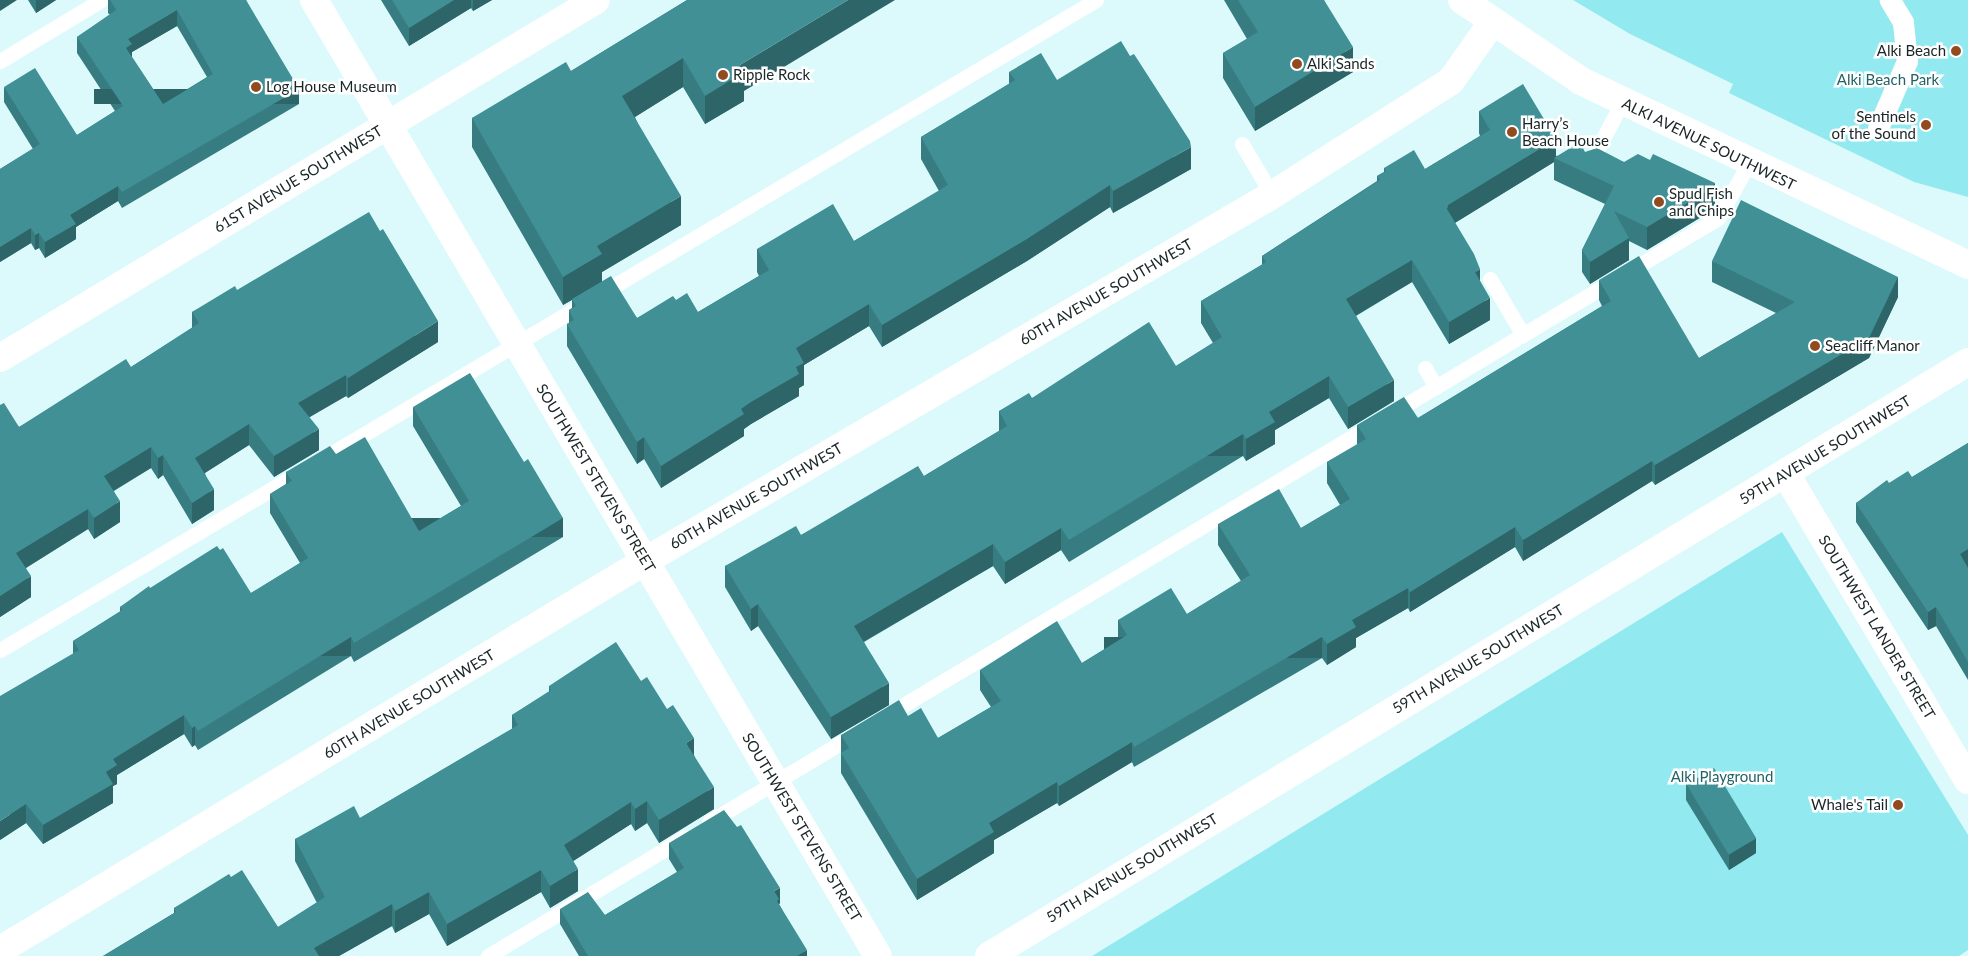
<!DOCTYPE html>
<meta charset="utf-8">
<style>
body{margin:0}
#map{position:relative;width:1968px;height:956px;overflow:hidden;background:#dcfafb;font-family:Lato,sans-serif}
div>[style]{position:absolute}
.green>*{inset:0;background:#92eaf0}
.service>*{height:15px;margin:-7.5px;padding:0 7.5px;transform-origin:7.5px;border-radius:7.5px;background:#fff}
.pedestrian>*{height:21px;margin:-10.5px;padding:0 10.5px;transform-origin:10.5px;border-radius:10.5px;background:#fff}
.minor>*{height:28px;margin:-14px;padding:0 14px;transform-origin:14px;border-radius:14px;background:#fff}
.secondary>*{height:28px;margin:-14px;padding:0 14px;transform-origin:14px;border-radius:14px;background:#fff}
.wall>*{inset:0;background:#377c80}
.shaded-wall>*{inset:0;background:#2d6568;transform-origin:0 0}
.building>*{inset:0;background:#409095;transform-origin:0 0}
.dots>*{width:14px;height:14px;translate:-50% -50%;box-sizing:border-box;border:2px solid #fff;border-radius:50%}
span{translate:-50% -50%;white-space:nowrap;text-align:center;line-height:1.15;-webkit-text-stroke:5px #fff;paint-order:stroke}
.poi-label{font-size:15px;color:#1a2526}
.right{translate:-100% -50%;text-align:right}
.left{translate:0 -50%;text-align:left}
.park-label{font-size:15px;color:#226266}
.street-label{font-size:15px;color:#1a2526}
</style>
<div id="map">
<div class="green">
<i style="clip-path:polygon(1573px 0,1968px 0,1968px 197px,1914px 182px,1729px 93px,1733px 84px,1630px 34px)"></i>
<i style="clip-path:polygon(1782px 532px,1968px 835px,1968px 950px,1959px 956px,1092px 956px)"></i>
</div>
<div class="service">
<i style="left:0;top:61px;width:118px;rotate:-31.1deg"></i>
<i style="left:1242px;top:144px;width:59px;rotate:59.5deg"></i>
<i style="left:1589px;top:166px;width:72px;rotate:-62.7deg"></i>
<i style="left:1490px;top:279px;width:65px;rotate:59.5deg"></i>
<i style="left:1425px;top:368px;width:22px;rotate:60deg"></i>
<i style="left:0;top:650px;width:1274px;rotate:-30.67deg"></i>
<i style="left:885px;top:716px;width:971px;rotate:-30.87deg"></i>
<i style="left:1718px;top:218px;width:63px;rotate:-60.6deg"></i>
<i style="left:709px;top:822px;width:173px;rotate:-31deg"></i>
<i style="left:488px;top:956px;width:230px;rotate:-31.1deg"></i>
</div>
<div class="pedestrian">
<i style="left:1878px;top:128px;width:73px;rotate:-66.6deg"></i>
<i style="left:1907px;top:61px;width:39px;rotate:-96deg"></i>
<i style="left:1903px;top:22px;width:26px;rotate:-121deg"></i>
</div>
<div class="minor">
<i style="left:314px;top:0;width:1110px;rotate:59.46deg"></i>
<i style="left:0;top:358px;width:695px;rotate:-30.99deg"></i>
<i style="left:1786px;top:474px;width:356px;rotate:59.3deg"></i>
<i style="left:0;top:950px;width:753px;rotate:-31.09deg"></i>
<i style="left:645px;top:561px;width:726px;rotate:-30.27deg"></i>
<i style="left:1272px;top:195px;width:212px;rotate:-32.5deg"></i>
<i style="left:1451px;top:81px;width:73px;rotate:-55deg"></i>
<i style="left:989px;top:956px;width:1145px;rotate:-31.25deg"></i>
</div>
<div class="secondary">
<i style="left:1462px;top:0;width:144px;rotate:34.2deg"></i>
<i style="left:1581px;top:81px;width:429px;rotate:25.4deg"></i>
</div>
<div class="wall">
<i style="clip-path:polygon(28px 0,56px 0,36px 13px)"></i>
<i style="clip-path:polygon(evenodd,108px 0,246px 0,299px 104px,122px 208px,118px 201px,76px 227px,76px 239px,45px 258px,39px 248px,35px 250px,31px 243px,0 262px,0 169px,33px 149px,4px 102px,4px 87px,77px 135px,115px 111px,77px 53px,77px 37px,110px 15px,108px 13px,108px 0,177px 26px,207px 77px,163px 104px,132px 57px,132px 52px,177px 26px)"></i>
<i style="clip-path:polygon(381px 0,492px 0,473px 11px,471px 8px,409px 46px)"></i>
<i style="clip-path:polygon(687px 0,744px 91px,744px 101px,705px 124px,683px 87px,635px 117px,681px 225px,602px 272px,602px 282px,637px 318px,676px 300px,698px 312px,759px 276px,757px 272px,757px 249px,854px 241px,939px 191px,921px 159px,921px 137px,1009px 84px,1009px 72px,1057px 80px,1191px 169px,1113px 213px,1110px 207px,1027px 261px,882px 347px,869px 326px,804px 365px,804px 385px,799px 388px,799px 396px,751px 424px,744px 429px,744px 436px,661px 488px,644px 459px,637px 464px,567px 346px,567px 324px,569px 323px,569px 310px,572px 308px,572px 300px,563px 305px,472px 147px,472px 118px,571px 71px)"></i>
<i style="clip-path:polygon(1224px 0,1324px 0,1353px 72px,1255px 131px,1223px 78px,1223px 53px,1247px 39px)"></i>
<i style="clip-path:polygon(1479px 111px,1556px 156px,1585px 152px,1624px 162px,1715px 205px,1711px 211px,1647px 250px,1629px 241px,1629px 260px,1590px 284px,1582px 272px,1582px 250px,1605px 204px,1554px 180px,1554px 162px,1455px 223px,1480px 281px,1490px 320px,1449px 344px,1412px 282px,1356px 316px,1394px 401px,1348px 429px,1329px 398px,1275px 430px,1275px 444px,1246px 461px,1243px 456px,1069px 562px,1061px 550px,1005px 584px,993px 566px,864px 642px,889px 705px,831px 739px,758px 626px,751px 631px,725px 587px,725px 566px,801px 535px,924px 476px,999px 431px,999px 411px,1032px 398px,1176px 366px,1213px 343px,1201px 323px,1201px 301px,1262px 265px,1262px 256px,1377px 181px,1377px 176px,1384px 172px,1384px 168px,1425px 169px,1480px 136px,1479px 133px)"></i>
<i style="clip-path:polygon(1712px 261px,1898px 297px,1869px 358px,1655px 485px,1652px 481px,1523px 561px,1515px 547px,1410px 612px,1408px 608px,1356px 638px,1356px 647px,1327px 665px,1322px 658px,1134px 767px,1132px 762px,1059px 806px,1057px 803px,994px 840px,994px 853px,917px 900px,841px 773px,841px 735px,908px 716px,938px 738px,991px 707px,980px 690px,980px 670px,1082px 663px,1118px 641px,1118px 620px,1187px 614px,1241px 581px,1218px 545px,1218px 524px,1301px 528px,1340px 505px,1327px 483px,1327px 462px,1357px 445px,1357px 425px,1418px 418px,1602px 306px,1599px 300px,1599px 280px,1699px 358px,1776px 313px,1712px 282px)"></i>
<i style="clip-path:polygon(237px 290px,438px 342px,348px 398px,346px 396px,309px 417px,319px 450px,274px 477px,249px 445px,205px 473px,214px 510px,192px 524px,163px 475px,158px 479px,151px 468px,114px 491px,120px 522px,94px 539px,88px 529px,26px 568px,31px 597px,0 617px,0 405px,19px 427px,131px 367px,192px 328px,192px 312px)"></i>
<i style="clip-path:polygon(413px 407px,563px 537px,354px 662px,351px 656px,198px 750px,195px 745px,192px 747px,184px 734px,117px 775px,117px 784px,113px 786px,113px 803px,43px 844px,26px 823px,0 840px,73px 654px,73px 641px,120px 612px,120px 607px,150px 588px,251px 593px,300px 563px,270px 513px,270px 494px,286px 484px,286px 472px,336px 454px,419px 531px,461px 506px,413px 426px)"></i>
<i style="clip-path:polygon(1968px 443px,1968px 680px,1936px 626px,1928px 630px,1856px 522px,1856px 503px,1889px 483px,1912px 477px)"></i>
<i style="clip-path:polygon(641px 681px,694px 755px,714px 809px,659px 843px,647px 823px,635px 831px,631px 824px,573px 861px,578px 891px,550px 908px,541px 892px,447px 946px,429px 914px,395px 933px,392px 926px,339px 956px,103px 956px,174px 913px,174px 908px,231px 877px,278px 927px,317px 903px,295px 861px,295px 839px,360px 818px,512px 729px,512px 715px,549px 692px,549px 686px)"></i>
<i style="clip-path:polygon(1686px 784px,1756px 853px,1729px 870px,1686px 800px)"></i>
<i style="clip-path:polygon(669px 843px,780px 903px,779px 904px,807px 956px,579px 956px,560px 924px,560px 909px,605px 915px,677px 872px,669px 859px)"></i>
</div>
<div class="shaded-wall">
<i style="clip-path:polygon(0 0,17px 0,0 11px)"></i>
<i style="clip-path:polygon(36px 0,56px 0,36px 13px)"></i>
<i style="clip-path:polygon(454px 0,471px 0,471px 8px,409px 46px,409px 28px)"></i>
<i style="clip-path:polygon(473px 0,492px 0,473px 11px)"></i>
<i style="clip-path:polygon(848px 0,895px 0,744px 91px,744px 101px,705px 124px,705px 96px,740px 65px)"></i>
<i style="clip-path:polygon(177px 10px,177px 26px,132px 52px,132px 59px,126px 48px,128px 39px)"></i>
<i style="clip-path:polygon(1353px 47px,1353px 72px,1255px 131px,1255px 107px)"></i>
<i style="clip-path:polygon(683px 58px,683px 87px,622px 125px,622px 96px)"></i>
<i style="left:299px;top:89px;width:15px;height:205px;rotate:90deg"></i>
<i style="clip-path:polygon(1556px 139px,1556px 159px,1554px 158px,1554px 162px,1448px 227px,1447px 209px,1448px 205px)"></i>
<i style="clip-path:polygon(1191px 147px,1191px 169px,1113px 213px,1113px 191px)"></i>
<i style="clip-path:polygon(1715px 183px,1715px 205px,1711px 211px,1647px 250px,1647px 227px)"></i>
<i style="clip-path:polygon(1110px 185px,1110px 207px,1027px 261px,882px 347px,882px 325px)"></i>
<i style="clip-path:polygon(118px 186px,118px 201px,76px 227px,76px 239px,45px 258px,45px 242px,70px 215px)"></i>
<i style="clip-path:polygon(681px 196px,681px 225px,602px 272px,602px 282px,563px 305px,563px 277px,597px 246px)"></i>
<i style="clip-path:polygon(31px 228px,31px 243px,0 262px,0 247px)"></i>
<i style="clip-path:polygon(39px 233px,39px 248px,35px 250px,35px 235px)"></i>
<i style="clip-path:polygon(1629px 238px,1629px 260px,1590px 284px,1590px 262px)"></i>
<i style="clip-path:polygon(1412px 260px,1412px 282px,1346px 321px,1346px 299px)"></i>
<i style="clip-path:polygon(1480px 269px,1480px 291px,1475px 272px)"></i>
<i style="clip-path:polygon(1898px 277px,1898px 297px,1869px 358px,1655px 485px,1655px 465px)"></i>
<i style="clip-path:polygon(1490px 298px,1490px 320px,1449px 344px,1449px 322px)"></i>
<i style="clip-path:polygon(869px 304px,869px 326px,804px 365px,804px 385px,799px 388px,799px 396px,751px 424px,744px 429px,744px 436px,661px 488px,661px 466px,741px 409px,796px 348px)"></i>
<i style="clip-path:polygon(438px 321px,438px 342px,348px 398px,348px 378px)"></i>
<i style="clip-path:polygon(346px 375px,346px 396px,298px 424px,298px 403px)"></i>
<i style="clip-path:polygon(1329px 376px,1329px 398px,1275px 430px,1275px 444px,1246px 461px,1246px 439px,1269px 412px)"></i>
<i style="clip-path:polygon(1394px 380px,1394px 401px,1348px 429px,1348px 407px)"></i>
<i style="clip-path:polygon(249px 424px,249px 445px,195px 479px,195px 458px)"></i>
<i style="clip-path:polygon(319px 429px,319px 450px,274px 477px,274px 456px)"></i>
<i style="left:1243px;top:434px;width:22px;height:204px;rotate:90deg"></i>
<i style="clip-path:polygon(644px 437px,644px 459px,637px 464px,637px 442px)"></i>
<i style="clip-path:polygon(151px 447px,151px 468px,104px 496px,104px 476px)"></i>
<i style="clip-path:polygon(163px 455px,163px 475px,158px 479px,158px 458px)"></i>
<i style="clip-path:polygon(1652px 461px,1652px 481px,1523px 561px,1523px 540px)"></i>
<i style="clip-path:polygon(214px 489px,214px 510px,192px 524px,192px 503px)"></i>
<i style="clip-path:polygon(120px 501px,120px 522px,94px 539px,94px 518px)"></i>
<i style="clip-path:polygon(88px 509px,88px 529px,16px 574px,16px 553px)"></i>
<i style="left:563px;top:518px;width:19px;height:244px;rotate:90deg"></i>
<i style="clip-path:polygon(1515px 527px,1515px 547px,1410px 612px,1410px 592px)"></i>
<i style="clip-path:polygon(1061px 528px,1061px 550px,1005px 584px,1005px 562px)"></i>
<i style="clip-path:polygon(993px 544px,993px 566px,854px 647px,854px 626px)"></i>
<i style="clip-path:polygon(1968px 549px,1968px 568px,1960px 554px)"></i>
<i style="clip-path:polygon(31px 576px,31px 597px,0 617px,0 596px)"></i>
<i style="clip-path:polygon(1408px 588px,1408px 608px,1356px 638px,1356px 647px,1327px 665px,1327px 644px,1352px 620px)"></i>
<i style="clip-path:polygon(758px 604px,758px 626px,751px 631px,751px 609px)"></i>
<i style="clip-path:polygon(1936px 607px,1936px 626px,1928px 630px,1928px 612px)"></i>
<i style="left:351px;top:637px;width:19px;height:180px;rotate:90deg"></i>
<i style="left:1322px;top:637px;width:21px;height:218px;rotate:90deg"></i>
<i style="clip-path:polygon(889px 683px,889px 705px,831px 739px,831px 717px)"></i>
<i style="clip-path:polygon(184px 715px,184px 734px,117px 775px,117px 784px,113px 786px,113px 803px,43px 844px,43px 825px,106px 772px,113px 759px)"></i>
<i style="clip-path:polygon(195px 726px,195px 745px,192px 747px,192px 728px)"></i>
<i style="clip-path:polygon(694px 738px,694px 760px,686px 743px)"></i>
<i style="clip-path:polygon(1132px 742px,1132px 762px,1059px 806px,1059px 786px)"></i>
<i style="clip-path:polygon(1057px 782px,1057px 803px,994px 840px,994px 853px,917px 900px,917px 879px,989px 823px)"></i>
<i style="clip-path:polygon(714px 787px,714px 809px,659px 843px,659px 820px)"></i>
<i style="clip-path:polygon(647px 801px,647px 823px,635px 831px,635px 809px)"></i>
<i style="clip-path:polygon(631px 802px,631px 824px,564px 867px,564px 845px)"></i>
<i style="clip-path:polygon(26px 804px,26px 823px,0 840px,0 821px)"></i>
<i style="clip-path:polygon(1756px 838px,1756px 853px,1729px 870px,1729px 854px)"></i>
<i style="clip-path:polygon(578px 869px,578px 891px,550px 908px,550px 886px)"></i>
<i style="clip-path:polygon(541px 870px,541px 892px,447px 946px,447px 924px)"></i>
<i style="clip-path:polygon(780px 888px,780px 903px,779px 904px,779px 915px,774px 891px)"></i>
<i style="clip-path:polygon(429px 892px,429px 914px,395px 933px,395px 911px)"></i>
<i style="clip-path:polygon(392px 904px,392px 926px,339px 956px,314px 956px,314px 948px)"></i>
<i style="clip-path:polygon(807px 950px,807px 956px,797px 956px)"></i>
</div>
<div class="building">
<i style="clip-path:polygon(evenodd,110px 0,246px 0,299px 89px,122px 192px,118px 186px,70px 215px,76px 224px,45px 242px,39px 233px,35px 235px,31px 228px,0 247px,0 169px,40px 144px,4px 87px,35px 68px,77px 135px,123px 106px,77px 37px,116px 10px,110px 0,177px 10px,213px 74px,163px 104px,126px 48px,132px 44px,128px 39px,177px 10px)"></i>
<i style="clip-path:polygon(392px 0,454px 0,409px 28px)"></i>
<i style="clip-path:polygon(687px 0,848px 0,740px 65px,744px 72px,705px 96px,683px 58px,622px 96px,681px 196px,597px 246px,602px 254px,563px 277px,472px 118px,566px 62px,571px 71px)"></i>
<i style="clip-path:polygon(1238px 0,1324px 0,1353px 47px,1255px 107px,1223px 53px,1258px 32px)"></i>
<i style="clip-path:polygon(1121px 41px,1130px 56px,1134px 54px,1190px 141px,1191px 147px,1113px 191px,1110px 185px,1027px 239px,882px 325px,869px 304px,796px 348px,804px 363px,796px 367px,799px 374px,751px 402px,741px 409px,744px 414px,661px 466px,644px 437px,637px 442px,567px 324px,574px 320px,569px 310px,576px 306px,572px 299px,611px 276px,637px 318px,673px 296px,676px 300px,687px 293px,698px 312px,769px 270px,757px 249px,833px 204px,854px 241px,948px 185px,921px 137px,1015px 80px,1009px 72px,1041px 53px,1057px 80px)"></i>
<i style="clip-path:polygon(1523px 84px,1556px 139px,1448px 205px,1447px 209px,1474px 254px,1480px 269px,1475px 272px,1490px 298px,1449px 322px,1412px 260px,1346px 299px,1394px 380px,1348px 407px,1329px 376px,1269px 412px,1275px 422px,1246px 439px,1243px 434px,1069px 540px,1061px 528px,1005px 562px,993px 544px,854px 626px,889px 683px,831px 717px,758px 604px,751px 609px,725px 566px,796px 526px,801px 535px,918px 466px,924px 476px,1007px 426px,999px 411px,1029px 393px,1032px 398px,1149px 322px,1176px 366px,1222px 337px,1201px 301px,1266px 262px,1262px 256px,1380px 180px,1377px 176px,1386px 171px,1384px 168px,1414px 150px,1425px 169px,1490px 130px,1479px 111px)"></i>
<i style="clip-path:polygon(1580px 142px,1585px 152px,1597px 148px,1624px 162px,1638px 154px,1650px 160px,1653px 154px,1715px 183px,1711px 189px,1647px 227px,1614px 211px,1629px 238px,1590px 262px,1582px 250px,1614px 186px,1554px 158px)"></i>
<i style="clip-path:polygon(1741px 200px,1898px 277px,1869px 338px,1655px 465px,1652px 461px,1523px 540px,1515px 527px,1410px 592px,1408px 588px,1352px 620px,1356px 627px,1327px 644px,1322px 637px,1134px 747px,1132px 742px,1059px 786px,1057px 782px,989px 823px,994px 832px,917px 879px,841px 753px,849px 748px,841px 735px,899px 700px,908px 716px,921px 708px,938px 738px,1001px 701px,980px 670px,1057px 621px,1082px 663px,1127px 635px,1118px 620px,1171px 588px,1187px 614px,1250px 575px,1218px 524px,1279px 489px,1301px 528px,1350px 499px,1327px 462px,1366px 439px,1357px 425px,1404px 397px,1418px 418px,1611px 301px,1599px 280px,1639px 256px,1699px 358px,1795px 302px,1712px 261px)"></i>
<i style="clip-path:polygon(369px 212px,380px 231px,383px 229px,438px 321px,348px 378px,346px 375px,298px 403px,319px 429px,274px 456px,249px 424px,195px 458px,214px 489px,192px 503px,163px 455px,158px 458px,151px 447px,104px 476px,120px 501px,94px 518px,88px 509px,16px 553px,31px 576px,0 596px,0 405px,4px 403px,19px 427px,126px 359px,131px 367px,199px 323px,192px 312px,235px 286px,237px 290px)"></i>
<i style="clip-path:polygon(470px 373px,524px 462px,528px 459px,563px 518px,354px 643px,351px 637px,198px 731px,195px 726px,192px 728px,184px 715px,113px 759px,117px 765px,106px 772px,113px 784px,43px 825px,26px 804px,0 821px,0 696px,79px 650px,73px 641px,122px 610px,120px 607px,149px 586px,150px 588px,217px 546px,220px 550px,223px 548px,251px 593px,308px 558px,270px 494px,292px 481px,286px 472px,330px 446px,336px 454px,365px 437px,419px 531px,469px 501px,413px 407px)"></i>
<i style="clip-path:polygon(1968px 443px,1968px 549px,1960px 554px,1968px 568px,1968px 662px,1936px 607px,1928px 612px,1856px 503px,1887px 480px,1889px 483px,1908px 471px,1912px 477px)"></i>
<i style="clip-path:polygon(616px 642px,641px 681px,647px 677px,667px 709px,673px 705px,694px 738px,686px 743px,714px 787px,659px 820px,647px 801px,635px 809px,631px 802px,564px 845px,578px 869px,550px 886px,541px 870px,447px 924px,429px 892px,395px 911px,392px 904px,314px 948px,319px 956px,103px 956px,176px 912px,174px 908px,229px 874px,231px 877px,242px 870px,278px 927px,325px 897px,295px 839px,354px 806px,360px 818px,518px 725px,512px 715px,551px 690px,549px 686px)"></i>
<i style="left:1714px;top:768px;width:82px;height:32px;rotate:59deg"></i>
<i style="clip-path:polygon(724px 810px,737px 827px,741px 825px,780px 888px,774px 891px,779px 899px,777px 901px,807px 950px,797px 956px,588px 956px,560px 909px,588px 892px,605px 915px,684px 868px,669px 843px)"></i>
</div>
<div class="dots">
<i style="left:1956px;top:51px;background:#904c1f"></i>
<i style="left:1297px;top:64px;background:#904c1f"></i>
<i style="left:723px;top:75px;background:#904c1f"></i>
<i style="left:256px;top:87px;background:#904c1f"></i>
<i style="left:1926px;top:125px;background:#904c1f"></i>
<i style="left:1512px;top:132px;background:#904c1f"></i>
<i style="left:1659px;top:202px;background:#904c1f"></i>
<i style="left:1815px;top:346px;background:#904c1f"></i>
<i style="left:1898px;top:805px;background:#904c1f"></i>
</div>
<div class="poi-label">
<span class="right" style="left:1946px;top:51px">Alki Beach</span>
<span class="left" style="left:1307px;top:64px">Alki Sands</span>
<span class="left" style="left:733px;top:75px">Ripple Rock</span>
<span class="left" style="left:266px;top:87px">Log House Museum</span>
<span class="right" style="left:1916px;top:125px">Sentinels<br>of the Sound</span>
<span class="left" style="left:1522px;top:132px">Harry’s<br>Beach House</span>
<span class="left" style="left:1669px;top:202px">Spud Fish<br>and Chips</span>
<span class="left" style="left:1825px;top:346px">Seacliff Manor</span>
<span class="right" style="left:1888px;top:805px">Whale's Tail</span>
</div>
<div class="park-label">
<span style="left:1888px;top:80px">Alki Beach Park</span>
<span style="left:1722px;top:777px">Alki Playground</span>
</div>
<div class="street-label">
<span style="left:1709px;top:144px;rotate:26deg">ALKI AVENUE SOUTHWEST</span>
<span style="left:298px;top:179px;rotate:-31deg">61ST AVENUE SOUTHWEST</span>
<span style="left:1106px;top:292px;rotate:-30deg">60TH AVENUE SOUTHWEST</span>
<span style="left:1825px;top:450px;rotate:-31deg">59TH AVENUE SOUTHWEST</span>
<span style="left:596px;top:478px;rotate:59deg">SOUTHWEST STEVENS STREET</span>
<span style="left:756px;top:496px;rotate:-30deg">60TH AVENUE SOUTHWEST</span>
<span style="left:1877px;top:627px;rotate:59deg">SOUTHWEST LANDER STREET</span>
<span style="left:1478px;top:659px;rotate:-31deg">59TH AVENUE SOUTHWEST</span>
<span style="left:409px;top:704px;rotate:-31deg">60TH AVENUE SOUTHWEST</span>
<span style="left:802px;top:827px;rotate:59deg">SOUTHWEST STEVENS STREET</span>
<span style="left:1132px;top:868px;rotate:-31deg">59TH AVENUE SOUTHWEST</span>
</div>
</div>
